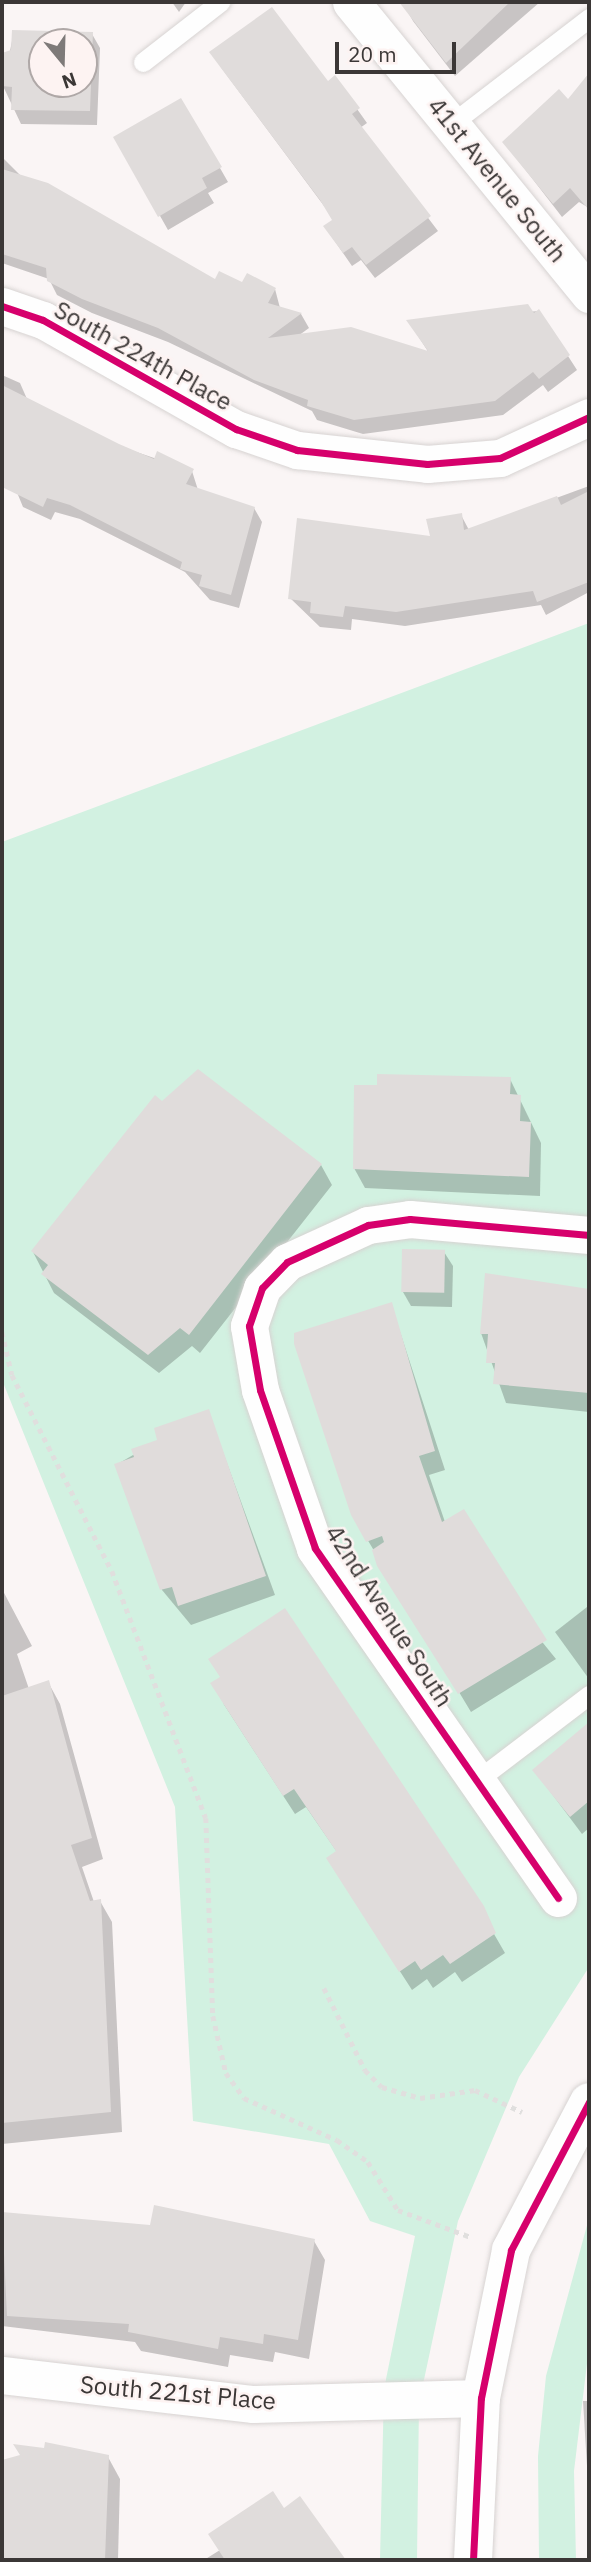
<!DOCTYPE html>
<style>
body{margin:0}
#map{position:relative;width:591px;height:2562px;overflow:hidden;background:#faf5f5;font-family:"IBM Plex Sans",sans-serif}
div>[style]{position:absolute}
.green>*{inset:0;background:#d2f1e1}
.shadow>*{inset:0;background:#0003}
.building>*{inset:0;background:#e0dcdb;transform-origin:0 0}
.path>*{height:4.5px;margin-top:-2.25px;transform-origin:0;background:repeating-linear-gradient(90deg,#e0dfde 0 5px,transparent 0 10px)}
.roads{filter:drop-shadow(0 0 2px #d7d3d2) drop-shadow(0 0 2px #d7d3d2)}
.lane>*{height:19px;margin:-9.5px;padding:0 9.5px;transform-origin:9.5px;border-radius:9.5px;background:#fefefe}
.street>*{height:37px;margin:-18.5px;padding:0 18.5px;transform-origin:18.5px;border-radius:18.5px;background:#fefefe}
.secondary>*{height:38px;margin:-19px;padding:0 19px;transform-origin:19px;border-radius:19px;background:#fefefe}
.cycleway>*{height:7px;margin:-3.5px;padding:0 3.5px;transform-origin:3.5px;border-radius:3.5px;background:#d6006c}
span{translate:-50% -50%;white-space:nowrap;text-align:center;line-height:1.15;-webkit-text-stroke:5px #fdf3f2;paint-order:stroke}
.street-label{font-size:24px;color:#3b3736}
.frame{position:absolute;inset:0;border:4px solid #3b3736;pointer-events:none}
.north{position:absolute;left:28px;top:28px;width:70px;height:70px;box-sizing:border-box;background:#fdf3f2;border:2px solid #afa8a7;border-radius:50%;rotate:161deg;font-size:19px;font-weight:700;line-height:28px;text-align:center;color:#3b3736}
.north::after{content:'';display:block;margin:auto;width:24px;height:32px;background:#7e7a79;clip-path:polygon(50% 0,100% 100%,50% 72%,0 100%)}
.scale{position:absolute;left:335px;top:42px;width:121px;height:32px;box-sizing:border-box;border:4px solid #3b3736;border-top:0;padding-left:9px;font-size:21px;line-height:24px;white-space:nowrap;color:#3b3736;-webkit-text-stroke:5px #fdf3f2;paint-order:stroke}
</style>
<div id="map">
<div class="green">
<i style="clip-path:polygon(589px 623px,589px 1967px,519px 2077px,458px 2221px,419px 2403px,417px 2560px,380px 2560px,384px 2389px,415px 2236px,370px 2221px,329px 2144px,193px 2121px,175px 1807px,2px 1380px,2px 842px)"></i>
<i style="clip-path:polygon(589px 2218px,589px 2347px,574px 2471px,576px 2560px,539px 2560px,538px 2456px,546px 2376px)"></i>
</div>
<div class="shadow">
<i style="clip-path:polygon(172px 2px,186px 2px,179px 12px)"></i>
<i style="clip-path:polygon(411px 2px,540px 2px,455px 76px,413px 21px,405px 7px)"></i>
<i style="clip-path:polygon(evenodd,14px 31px,92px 34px,100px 48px,97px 125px,21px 124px,3px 86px,14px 31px,42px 42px,84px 42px,84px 84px,42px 84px,42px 42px)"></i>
<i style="clip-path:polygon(220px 66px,328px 83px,335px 78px,367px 123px,360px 128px,438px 231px,375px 278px,361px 260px,352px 266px,325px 227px,334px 220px,330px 214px)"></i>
<i style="clip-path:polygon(589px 76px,589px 208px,579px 202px,562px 217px,504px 142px,568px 102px)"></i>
<i style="clip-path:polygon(181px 100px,228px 182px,208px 193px,214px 203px,168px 230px,116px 138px)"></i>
<i style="clip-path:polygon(2px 157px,20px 175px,216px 282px,275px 289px,280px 308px,301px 314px,309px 328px,298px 336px,429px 353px,409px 322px,539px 311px,577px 370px,548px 392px,543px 385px,503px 415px,363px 434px,317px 420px,312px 411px,168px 342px,92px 313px,57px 295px,49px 279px,2px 263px)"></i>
<i style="clip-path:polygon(2px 375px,20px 383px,27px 399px,119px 446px,192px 471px,198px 490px,254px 508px,262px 522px,239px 608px,210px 600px,185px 572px,80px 519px,55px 512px,51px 520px,23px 507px,16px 490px,2px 484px)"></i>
<i style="clip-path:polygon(589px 486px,589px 592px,546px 615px,541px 605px,405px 626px,352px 619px,351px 630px,320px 627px,290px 598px,432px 538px,461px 515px,469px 530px)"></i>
<i style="clip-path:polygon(510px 1079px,541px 1143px,540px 1196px,365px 1188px,354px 1168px)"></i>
<i style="clip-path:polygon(162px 1103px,321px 1165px,332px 1185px,200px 1353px,192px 1346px,159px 1373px,54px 1293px,33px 1252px)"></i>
<i style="clip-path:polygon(444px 1252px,453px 1266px,452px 1307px,411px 1306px,403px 1292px)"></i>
<i style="clip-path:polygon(487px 1275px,589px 1290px,589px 1412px,506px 1403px,481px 1333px)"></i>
<i style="clip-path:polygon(391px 1304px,445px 1470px,429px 1475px,445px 1522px,556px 1659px,471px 1712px,352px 1514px)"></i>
<i style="clip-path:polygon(208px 1411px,275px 1595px,191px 1625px,162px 1590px,116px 1465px)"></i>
<i style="clip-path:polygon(2px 1589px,32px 1646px,17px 1654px,29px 1689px,48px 1682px,60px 1704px,103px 1859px,82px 1867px,94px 1902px,100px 1901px,112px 1922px,122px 2132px,2px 2144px)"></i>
<i style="clip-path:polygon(587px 1607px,589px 1610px,589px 1679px,555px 1632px)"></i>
<i style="clip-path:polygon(223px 1703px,494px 1934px,505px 1953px,462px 1982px,455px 1972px,433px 1988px,427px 1979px,412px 1990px,339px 1877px,337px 1852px,306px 1807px,295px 1814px)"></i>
<i style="clip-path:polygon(589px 1724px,589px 1828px,582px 1834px,534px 1770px)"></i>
<i style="clip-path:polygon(2px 2213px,314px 2241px,325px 2260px,309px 2359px,275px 2352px,273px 2362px,230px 2355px,228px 2367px,141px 2351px,135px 2342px,2px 2326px)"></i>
<i style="clip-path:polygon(583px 2401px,589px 2401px,589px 2499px)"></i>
<i style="clip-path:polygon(22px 2456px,108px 2457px,120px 2479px,118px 2560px,2px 2560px,2px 2462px)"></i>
<i style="clip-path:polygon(300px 2499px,340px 2560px,204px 2560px,284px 2510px)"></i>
</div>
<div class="building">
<i style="clip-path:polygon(399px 2px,510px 2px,446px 63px)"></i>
<i style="clip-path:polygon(272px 7px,328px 81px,335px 75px,360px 108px,352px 114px,431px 216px,366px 265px,352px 247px,343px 253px,323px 226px,332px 220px,320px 200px,209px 52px)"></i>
<i style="clip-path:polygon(evenodd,12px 30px,93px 32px,90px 111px,11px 110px,12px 87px,2px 86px,2px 53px,11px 50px,12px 30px,42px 42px,84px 42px,84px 84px,42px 84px,42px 42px)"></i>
<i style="clip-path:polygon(589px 73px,589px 210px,570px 188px,553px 204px,502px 142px,559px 89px,568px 99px)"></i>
<i style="clip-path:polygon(181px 98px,222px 167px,202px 178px,207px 188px,158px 217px,113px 137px)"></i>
<i style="clip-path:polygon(2px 169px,48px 183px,215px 279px,219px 271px,242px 282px,247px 273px,276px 288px,268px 303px,302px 313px,268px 338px,351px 327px,428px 351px,406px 320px,528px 304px,534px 313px,539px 309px,570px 355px,539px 379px,533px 372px,495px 401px,354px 420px,307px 406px,308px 400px,254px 380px,158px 328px,82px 299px,47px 281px,46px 268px,2px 254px)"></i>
<i style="clip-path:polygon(2px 385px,119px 444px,154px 459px,157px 451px,194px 469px,186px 484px,255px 507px,231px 595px,199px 586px,202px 575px,180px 569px,182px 562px,70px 505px,47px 498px,43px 507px,2px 487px)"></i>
<i style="clip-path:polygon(589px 491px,589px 582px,537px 602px,533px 591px,396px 612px,345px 606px,343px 617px,310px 613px,311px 602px,288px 599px,297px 518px,430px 536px,426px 519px,462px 513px,464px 530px,557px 496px,561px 505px)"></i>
<i style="clip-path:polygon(198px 1069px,322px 1164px,189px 1335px,180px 1328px,148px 1355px,41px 1274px,48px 1265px,31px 1251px,155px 1095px,162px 1101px)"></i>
<i style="clip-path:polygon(377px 1074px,511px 1077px,510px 1094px,521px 1095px,520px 1121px,531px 1122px,529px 1177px,353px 1169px,354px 1085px,377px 1085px)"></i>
<i style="left:402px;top:1249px;width:43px;height:43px;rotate:1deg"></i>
<i style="clip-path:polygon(485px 1273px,589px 1289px,589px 1393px,493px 1384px,495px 1363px,486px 1363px,488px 1334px,480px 1334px)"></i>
<i style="clip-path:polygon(392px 1302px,435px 1451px,419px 1456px,442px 1522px,464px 1509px,547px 1640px,458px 1694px,377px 1566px,372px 1550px,384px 1542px,382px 1536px,366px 1542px,351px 1515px,294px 1344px,294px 1333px)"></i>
<i style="clip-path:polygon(209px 1409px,266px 1576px,178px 1606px,172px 1587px,160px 1590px,114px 1464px,134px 1457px,131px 1449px,157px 1440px,154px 1428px)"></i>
<i style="clip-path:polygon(285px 1608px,484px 1906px,496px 1933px,450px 1964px,443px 1955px,421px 1970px,415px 1961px,399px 1972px,326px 1858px,336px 1851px,294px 1789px,283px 1796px,210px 1683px,220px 1677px,208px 1659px)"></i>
<i style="clip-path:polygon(49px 1680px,92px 1838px,71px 1845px,90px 1901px,101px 1899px,111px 2112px,2px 2123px,2px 1696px)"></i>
<i style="clip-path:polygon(589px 1722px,589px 1801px,570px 1817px,532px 1770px)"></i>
<i style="clip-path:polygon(154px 2205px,315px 2239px,298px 2340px,264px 2334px,263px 2344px,220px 2337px,218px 2349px,128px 2332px,129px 2324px,7px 2316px,2px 2212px,150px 2225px)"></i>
<i style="clip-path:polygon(45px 2442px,109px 2455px,105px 2560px,2px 2560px,2px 2460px,20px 2455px,13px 2444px,44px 2448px)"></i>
<i style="clip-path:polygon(273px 2491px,284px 2508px,300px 2496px,346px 2560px,225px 2560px,208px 2534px)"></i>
</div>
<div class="path">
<i style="left:2px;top:1332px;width:44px;rotate:76.9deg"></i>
<i style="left:12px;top:1375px;width:220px;rotate:63deg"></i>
<i style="left:112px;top:1571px;width:264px;rotate:69.2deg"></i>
<i style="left:206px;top:1818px;width:198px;rotate:88deg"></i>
<i style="left:213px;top:2016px;width:58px;rotate:77.2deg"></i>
<i style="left:226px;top:2073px;width:31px;rotate:54deg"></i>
<i style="left:244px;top:2098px;width:102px;rotate:24.3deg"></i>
<i style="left:337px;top:2140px;width:38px;rotate:35deg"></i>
<i style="left:368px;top:2162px;width:57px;rotate:58deg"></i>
<i style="left:398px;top:2210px;width:78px;rotate:20.3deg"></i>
<i style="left:324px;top:1988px;width:92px;rotate:63.4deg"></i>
<i style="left:365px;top:2070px;width:24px;rotate:45deg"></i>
<i style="left:382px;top:2087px;width:40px;rotate:16deg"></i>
<i style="left:420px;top:2098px;width:56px;rotate:-8.3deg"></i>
<i style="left:475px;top:2090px;width:52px;rotate:25.1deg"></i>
</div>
<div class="roads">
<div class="lane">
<i style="left:143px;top:62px;width:98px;rotate:-37.9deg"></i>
<i style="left:451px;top:124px;width:174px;rotate:-37.5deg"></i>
<i style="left:476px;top:1781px;width:142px;rotate:-37.3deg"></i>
</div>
<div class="street">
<i style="left:351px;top:2px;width:377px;rotate:50.8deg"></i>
<i style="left:2px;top:306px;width:43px;rotate:18.9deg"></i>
<i style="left:43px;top:320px;width:222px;rotate:29.5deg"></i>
<i style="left:236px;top:429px;width:65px;rotate:19deg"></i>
<i style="left:297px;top:450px;width:131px;rotate:6.1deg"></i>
<i style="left:427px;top:464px;width:73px;rotate:-4.7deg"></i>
<i style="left:500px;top:458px;width:98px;rotate:-24.7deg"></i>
<i style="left:558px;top:1898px;width:426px;rotate:-124.8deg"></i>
<i style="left:315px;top:1548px;width:167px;rotate:-109.2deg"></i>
<i style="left:260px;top:1390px;width:65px;rotate:-99.8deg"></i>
<i style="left:249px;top:1326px;width:40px;rotate:-71.1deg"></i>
<i style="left:262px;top:1288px;width:36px;rotate:-46deg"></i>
<i style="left:287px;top:1262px;width:89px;rotate:-24.6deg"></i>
<i style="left:368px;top:1225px;width:42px;rotate:-8.1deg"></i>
<i style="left:410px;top:1219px;width:180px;rotate:5.1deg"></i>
<i style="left:2px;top:2375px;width:253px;rotate:6.6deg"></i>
<i style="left:253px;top:2404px;width:228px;rotate:-1.5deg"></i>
</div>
<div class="secondary">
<i style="left:473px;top:2560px;width:162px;rotate:-87.2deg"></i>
<i style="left:481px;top:2398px;width:151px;rotate:-78.5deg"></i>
<i style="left:511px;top:2250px;width:167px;rotate:-62.2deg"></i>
</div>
</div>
<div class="cycleway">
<i style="left:2px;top:306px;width:43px;rotate:18.9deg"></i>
<i style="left:43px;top:320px;width:222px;rotate:29.5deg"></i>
<i style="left:236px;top:429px;width:65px;rotate:19deg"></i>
<i style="left:297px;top:450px;width:131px;rotate:6.1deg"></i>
<i style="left:427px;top:464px;width:73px;rotate:-4.7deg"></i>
<i style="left:500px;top:458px;width:98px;rotate:-24.7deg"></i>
<i style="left:558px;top:1898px;width:426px;rotate:-124.8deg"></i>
<i style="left:315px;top:1548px;width:167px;rotate:-109.2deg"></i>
<i style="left:260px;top:1390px;width:65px;rotate:-99.8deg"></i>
<i style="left:249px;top:1326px;width:40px;rotate:-71.1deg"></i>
<i style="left:262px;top:1288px;width:36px;rotate:-46deg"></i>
<i style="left:287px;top:1262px;width:89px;rotate:-24.6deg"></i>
<i style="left:368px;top:1225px;width:42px;rotate:-8.1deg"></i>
<i style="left:410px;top:1219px;width:180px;rotate:5.1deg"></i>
<i style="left:473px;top:2560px;width:162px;rotate:-87.2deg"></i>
<i style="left:481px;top:2398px;width:151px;rotate:-78.5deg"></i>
<i style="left:511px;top:2250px;width:167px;rotate:-62.2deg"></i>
</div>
<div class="street-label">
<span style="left:497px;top:180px;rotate:51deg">41st Avenue South</span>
<span style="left:143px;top:356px;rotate:29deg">South 224th Place</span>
<span style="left:389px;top:1616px;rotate:57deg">42nd Avenue South</span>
<span style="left:178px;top:2393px;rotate:5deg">South 221st Place</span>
</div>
<div class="frame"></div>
<div class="north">N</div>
<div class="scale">20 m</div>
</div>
